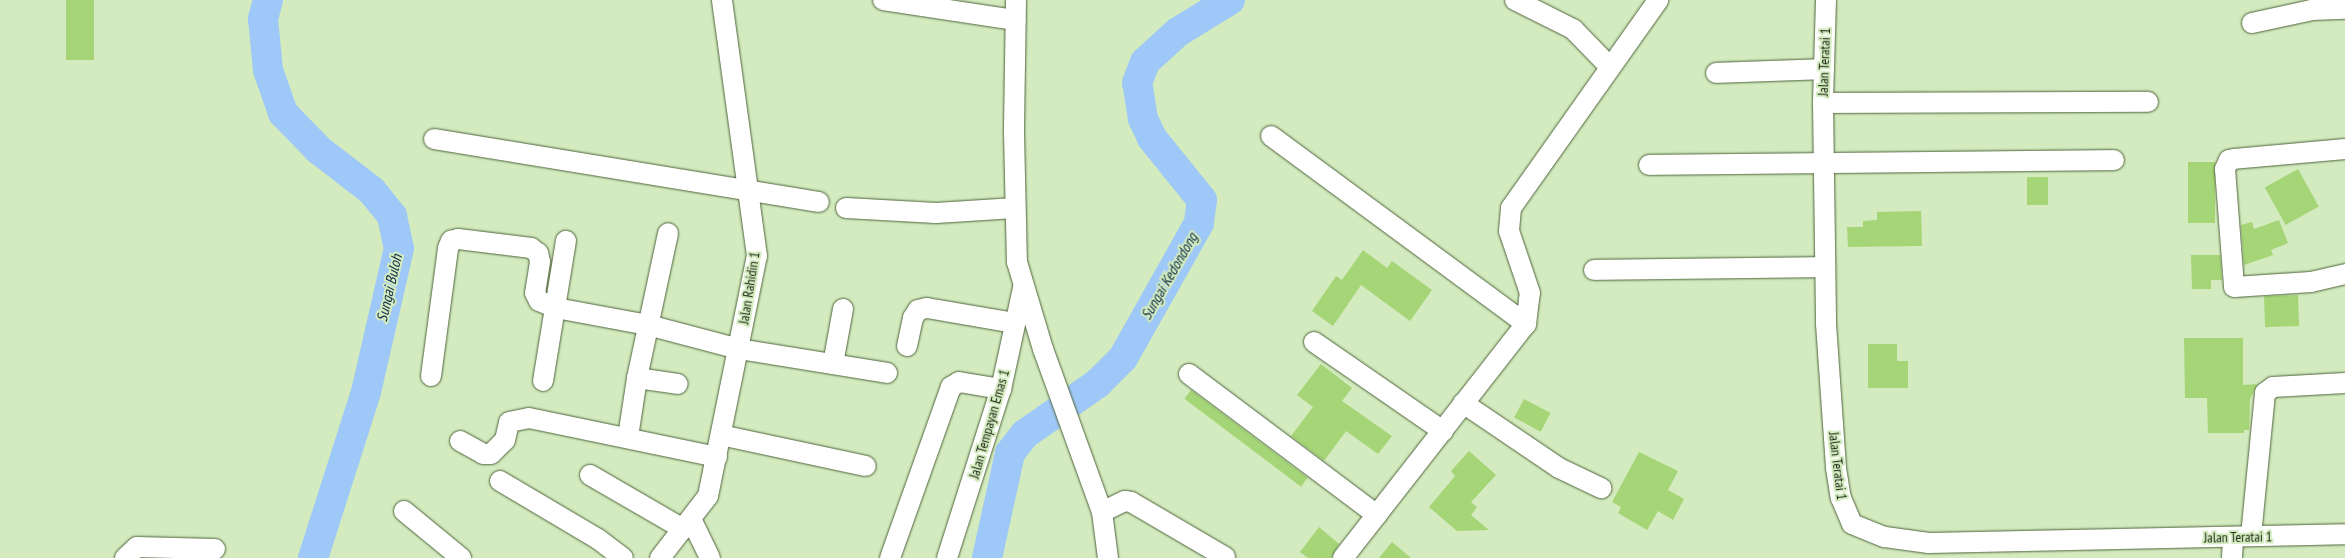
<!DOCTYPE html>
<style>
body{margin:0}
#map{position:relative;width:2345px;height:558px;overflow:hidden;background:#d3ebbe;font-family:"PT Sans Narrow",sans-serif}
div>[style]{position:absolute}
.river>*{height:30px;margin:-15px;padding:0 15px;transform-origin:15px;border-radius:15px;background:#9ec8f7}
.building>*{inset:0;background:#a5d577;transform-origin:0 0}
.roads{filter:drop-shadow(0 0 1px #4f643c) drop-shadow(0 0 1px #4f643c)}
.minor>*{height:20px;margin:-10px;padding:0 10px;transform-origin:10px;border-radius:10px;background:#fff}
span{translate:-50% -50%;white-space:nowrap;text-align:center;line-height:1.15;-webkit-text-stroke:4px #d3ebbe;paint-order:stroke}
.street-label{font-size:14px;color:#1b2414}
.water-label{font-size:15px;color:#0e2c4a;font-style:italic}
</style>
<div id="map">
<div class="river">
<i style="left:268px;top:0;width:20px;rotate:105deg"></i>
<i style="left:263px;top:19px;width:51px;rotate:84.4deg"></i>
<i style="left:268px;top:70px;width:46px;rotate:70.8deg"></i>
<i style="left:283px;top:113px;width:52px;rotate:45.8deg"></i>
<i style="left:319px;top:150px;width:67px;rotate:37.7deg"></i>
<i style="left:372px;top:191px;width:32px;rotate:51deg"></i>
<i style="left:392px;top:216px;width:33px;rotate:78deg"></i>
<i style="left:399px;top:248px;width:148px;rotate:102.9deg"></i>
<i style="left:366px;top:392px;width:174px;rotate:107.7deg"></i>
<i style="left:987px;top:558px;width:107px;rotate:-77.6deg"></i>
<i style="left:1010px;top:453px;width:24px;rotate:-52deg"></i>
<i style="left:1025px;top:434px;width:89px;rotate:-34.9deg"></i>
<i style="left:1098px;top:383px;width:35px;rotate:-45deg"></i>
<i style="left:1123px;top:358px;width:155px;rotate:-60.6deg"></i>
<i style="left:1199px;top:223px;width:23px;rotate:-83deg"></i>
<i style="left:1202px;top:200px;width:80px;rotate:-128.9deg"></i>
<i style="left:1152px;top:138px;width:21px;rotate:-115deg"></i>
<i style="left:1143px;top:119px;width:36px;rotate:-99deg"></i>
<i style="left:1137px;top:83px;width:22px;rotate:-69deg"></i>
<i style="left:1145px;top:62px;width:45px;rotate:-42.3deg"></i>
<i style="left:1178px;top:32px;width:61px;rotate:-31.6deg"></i>
</div>
<div class="building">
<i style="left:66px;top:0;width:28px;height:60px"></i>
<i style="left:2188px;top:162px;width:27px;height:61px"></i>
<i style="left:2298px;top:169px;width:43px;height:38px;rotate:61deg"></i>
<i style="left:2027px;top:177px;width:21px;height:28px"></i>
<i style="clip-path:polygon(1921px 211px,1922px 246px,1848px 247px,1847px 227px,1863px 227px,1863px 221px,1877px 220px,1877px 212px)"></i>
<i style="clip-path:polygon(2279px 220px,2288px 243px,2271px 250px,2273px 255px,2244px 265px,2241px 225px,2252px 222px,2254px 229px)"></i>
<i style="clip-path:polygon(1363px 250px,1387px 268px,1392px 261px,1432px 290px,1410px 321px,1361px 285px,1333px 326px,1312px 311px,1336px 276px,1342px 280px)"></i>
<i style="clip-path:polygon(2191px 255px,2220px 255px,2222px 280px,2211px 280px,2211px 289px,2192px 289px)"></i>
<i style="left:2298px;top:295px;width:31px;height:34px;rotate:88deg"></i>
<i style="clip-path:polygon(2184px 338px,2243px 338px,2243px 385px,2257px 384px,2250px 399px,2249px 430px,2244px 430px,2244px 433px,2208px 433px,2207px 398px,2185px 398px)"></i>
<i style="clip-path:polygon(1868px 344px,1897px 344px,1897px 361px,1908px 361px,1908px 388px,1868px 388px)"></i>
<i style="clip-path:polygon(1321px 364px,1352px 388px,1342px 401px,1392px 436px,1378px 454px,1346px 431px,1324px 461px,1291px 436px,1313px 407px,1297px 395px)"></i>
<i style="left:1191px;top:390px;width:146px;height:11px;rotate:37deg"></i>
<i style="left:1524px;top:399px;width:30px;height:21px;rotate:28deg"></i>
<i style="clip-path:polygon(1469px 451px,1496px 475px,1471px 502px,1477px 507px,1471px 515px,1489px 530px,1457px 531px,1429px 507px,1455px 476px,1451px 471px)"></i>
<i style="clip-path:polygon(1639px 452px,1678px 471px,1668px 490px,1684px 499px,1673px 520px,1658px 511px,1647px 530px,1618px 513px,1621px 507px,1612px 502px)"></i>
<i style="clip-path:polygon(1319px 527px,1339px 544px,1331px 558px,1308px 558px,1300px 552px)"></i>
<i style="clip-path:polygon(1392px 542px,1411px 558px,1379px 558px)"></i>
</div>
<div class="roads">
<div class="minor">
<i style="left:883px;top:0;width:134px;rotate:8.6deg"></i>
<i style="left:1016px;top:0;width:133px;rotate:90.9deg"></i>
<i style="left:1014px;top:133px;width:129px;rotate:88.7deg"></i>
<i style="left:1017px;top:262px;width:91px;rotate:73.4deg"></i>
<i style="left:1043px;top:349px;width:173px;rotate:70.1deg"></i>
<i style="left:1102px;top:512px;width:46px;rotate:82.6deg"></i>
<i style="left:1515px;top:0;width:65px;rotate:26.6deg"></i>
<i style="left:1573px;top:29px;width:53px;rotate:45.8deg"></i>
<i style="left:1826px;top:0;width:103px;rotate:91.7deg"></i>
<i style="left:1823px;top:103px;width:221px;rotate:89.2deg"></i>
<i style="left:1826px;top:324px;width:144px;rotate:86deg"></i>
<i style="left:1836px;top:468px;width:30px;rotate:81deg"></i>
<i style="left:1841px;top:498px;width:28px;rotate:67deg"></i>
<i style="left:1852px;top:524px;width:35px;rotate:22deg"></i>
<i style="left:1885px;top:537px;width:44px;rotate:7.8deg"></i>
<i style="left:1929px;top:543px;width:416px;rotate:-1.2deg"></i>
<i style="left:2252px;top:23px;width:61px;rotate:-12.2deg"></i>
<i style="left:2312px;top:10px;width:33px;rotate:-2deg"></i>
<i style="left:1716px;top:73px;width:108px;rotate:-2.1deg"></i>
<i style="left:1823px;top:103px;width:325px;rotate:-0.2deg"></i>
<i style="left:1271px;top:136px;width:317px;rotate:36.4deg"></i>
<i style="left:434px;top:139px;width:390px;rotate:9.3deg"></i>
<i style="left:2345px;top:149px;width:111px;rotate:174.9deg"></i>
<i style="left:2234px;top:159px;width:5px;rotate:169deg"></i>
<i style="left:2229px;top:160px;width:10px;rotate:114deg"></i>
<i style="left:2225px;top:169px;width:118px;rotate:85.6deg"></i>
<i style="left:2234px;top:287px;width:77px;rotate:-3.7deg"></i>
<i style="left:2311px;top:282px;width:35px;rotate:-13deg"></i>
<i style="left:1649px;top:165px;width:465px;rotate:-0.6deg"></i>
<i style="left:846px;top:208px;width:90px;rotate:3.2deg"></i>
<i style="left:936px;top:213px;width:79px;rotate:-3.6deg"></i>
<i style="left:1594px;top:270px;width:230px;rotate:-0.7deg"></i>
<i style="left:1314px;top:342px;width:157px;rotate:34.6deg"></i>
<i style="left:907px;top:346px;width:29px;rotate:-78deg"></i>
<i style="left:913px;top:318px;width:9px;rotate:-58deg"></i>
<i style="left:918px;top:310px;width:9px;rotate:-13deg"></i>
<i style="left:927px;top:308px;width:88px;rotate:9.8deg"></i>
<i style="left:833px;top:364px;width:56px;rotate:-79.7deg"></i>
<i style="left:1189px;top:374px;width:235px;rotate:36.9deg"></i>
<i style="left:431px;top:376px;width:129px;rotate:-82.4deg"></i>
<i style="left:448px;top:248px;width:8px;rotate:-67deg"></i>
<i style="left:451px;top:241px;width:7px;rotate:-16deg"></i>
<i style="left:458px;top:239px;width:74px;rotate:7deg"></i>
<i style="left:531px;top:248px;width:9px;rotate:36deg"></i>
<i style="left:538px;top:253px;width:9px;rotate:77deg"></i>
<i style="left:540px;top:262px;width:31px;rotate:99deg"></i>
<i style="left:535px;top:293px;width:9px;rotate:63deg"></i>
<i style="left:539px;top:301px;width:18px;rotate:22deg"></i>
<i style="left:556px;top:308px;width:94px;rotate:10.5deg"></i>
<i style="left:648px;top:325px;width:94px;rotate:14.8deg"></i>
<i style="left:739px;top:349px;width:150px;rotate:9.2deg"></i>
<i style="left:637px;top:378px;width:41px;rotate:8.3deg"></i>
<i style="left:543px;top:381px;width:142px;rotate:-80.7deg"></i>
<i style="left:1463px;top:403px;width:116px;rotate:34.1deg"></i>
<i style="left:1559px;top:468px;width:47px;rotate:25.5deg"></i>
<i style="left:721px;top:435px;width:148px;rotate:12.1deg"></i>
<i style="left:628px;top:437px;width:60px;rotate:-81.3deg"></i>
<i style="left:637px;top:378px;width:148px;rotate:-77.9deg"></i>
<i style="left:460px;top:441px;width:26px;rotate:29deg"></i>
<i style="left:483px;top:454px;width:8px"></i>
<i style="left:491px;top:454px;width:20px;rotate:-45deg"></i>
<i style="left:505px;top:440px;width:18px;rotate:-77deg"></i>
<i style="left:509px;top:422px;width:20px;rotate:-11deg"></i>
<i style="left:529px;top:418px;width:192px;rotate:11.7deg"></i>
<i style="left:590px;top:475px;width:108px;rotate:30.1deg"></i>
<i style="left:500px;top:481px;width:114px;rotate:30.6deg"></i>
<i style="left:598px;top:539px;width:31px;rotate:37deg"></i>
<i style="left:404px;top:511px;width:74px;rotate:39.5deg"></i>
<i style="left:1102px;top:512px;width:25px;rotate:-26deg"></i>
<i style="left:1125px;top:501px;width:6px;rotate:9deg"></i>
<i style="left:1131px;top:502px;width:109px;rotate:30.3deg"></i>
<i style="left:691px;top:519px;width:43px;rotate:64deg"></i>
<i style="left:2251px;top:536px;width:144px;rotate:-84.4deg"></i>
<i style="left:2265px;top:393px;width:10px;rotate:-37deg"></i>
<i style="left:2273px;top:387px;width:72px;rotate:-3.2deg"></i>
<i style="left:125px;top:558px;width:16px;rotate:-43deg"></i>
<i style="left:137px;top:547px;width:78px;rotate:1.5deg"></i>
<i style="left:660px;top:558px;width:78px;rotate:-52.3deg"></i>
<i style="left:708px;top:496px;width:245px;rotate:-78.5deg"></i>
<i style="left:757px;top:256px;width:258px;rotate:-97.8deg"></i>
<i style="left:890px;top:558px;width:182px;rotate:-70.4deg"></i>
<i style="left:951px;top:387px;width:9px;rotate:-32deg"></i>
<i style="left:959px;top:382px;width:43px;rotate:9.5deg"></i>
<i style="left:947px;top:558px;width:177px;rotate:-72.3deg"></i>
<i style="left:1001px;top:389px;width:103px;rotate:-77.7deg"></i>
<i style="left:1343px;top:558px;width:297px;rotate:-52deg"></i>
<i style="left:1526px;top:324px;width:31px;rotate:-83deg"></i>
<i style="left:1530px;top:293px;width:65px;rotate:-108.7deg"></i>
<i style="left:1509px;top:231px;width:23px;rotate:-85deg"></i>
<i style="left:1511px;top:208px;width:255px;rotate:-54.7deg"></i>
<i style="left:2232px;top:558px;width:21px;rotate:-87deg"></i>
</div>
</div>
<div class="street-label">
<span style="left:1824px;top:62px;rotate:-88deg">Jalan Teratai 1</span>
<span style="left:749px;top:288px;rotate:-81deg">Jalan Rahidin 1</span>
<span style="left:989px;top:424px;rotate:-74deg">Jalan Tempayan Emas 1</span>
<span style="left:1838px;top:466px;rotate:83deg">Jalan Teratai 1</span>
<span style="left:2238px;top:537px;rotate:-1deg">Jalan Teratai 1</span>
</div>
<div class="water-label">
<span style="left:1169px;top:276px;rotate:-60deg">Sungai Kedondong</span>
<span style="left:389px;top:288px;rotate:-77deg">Sungai Buloh</span>
</div>
</div>
